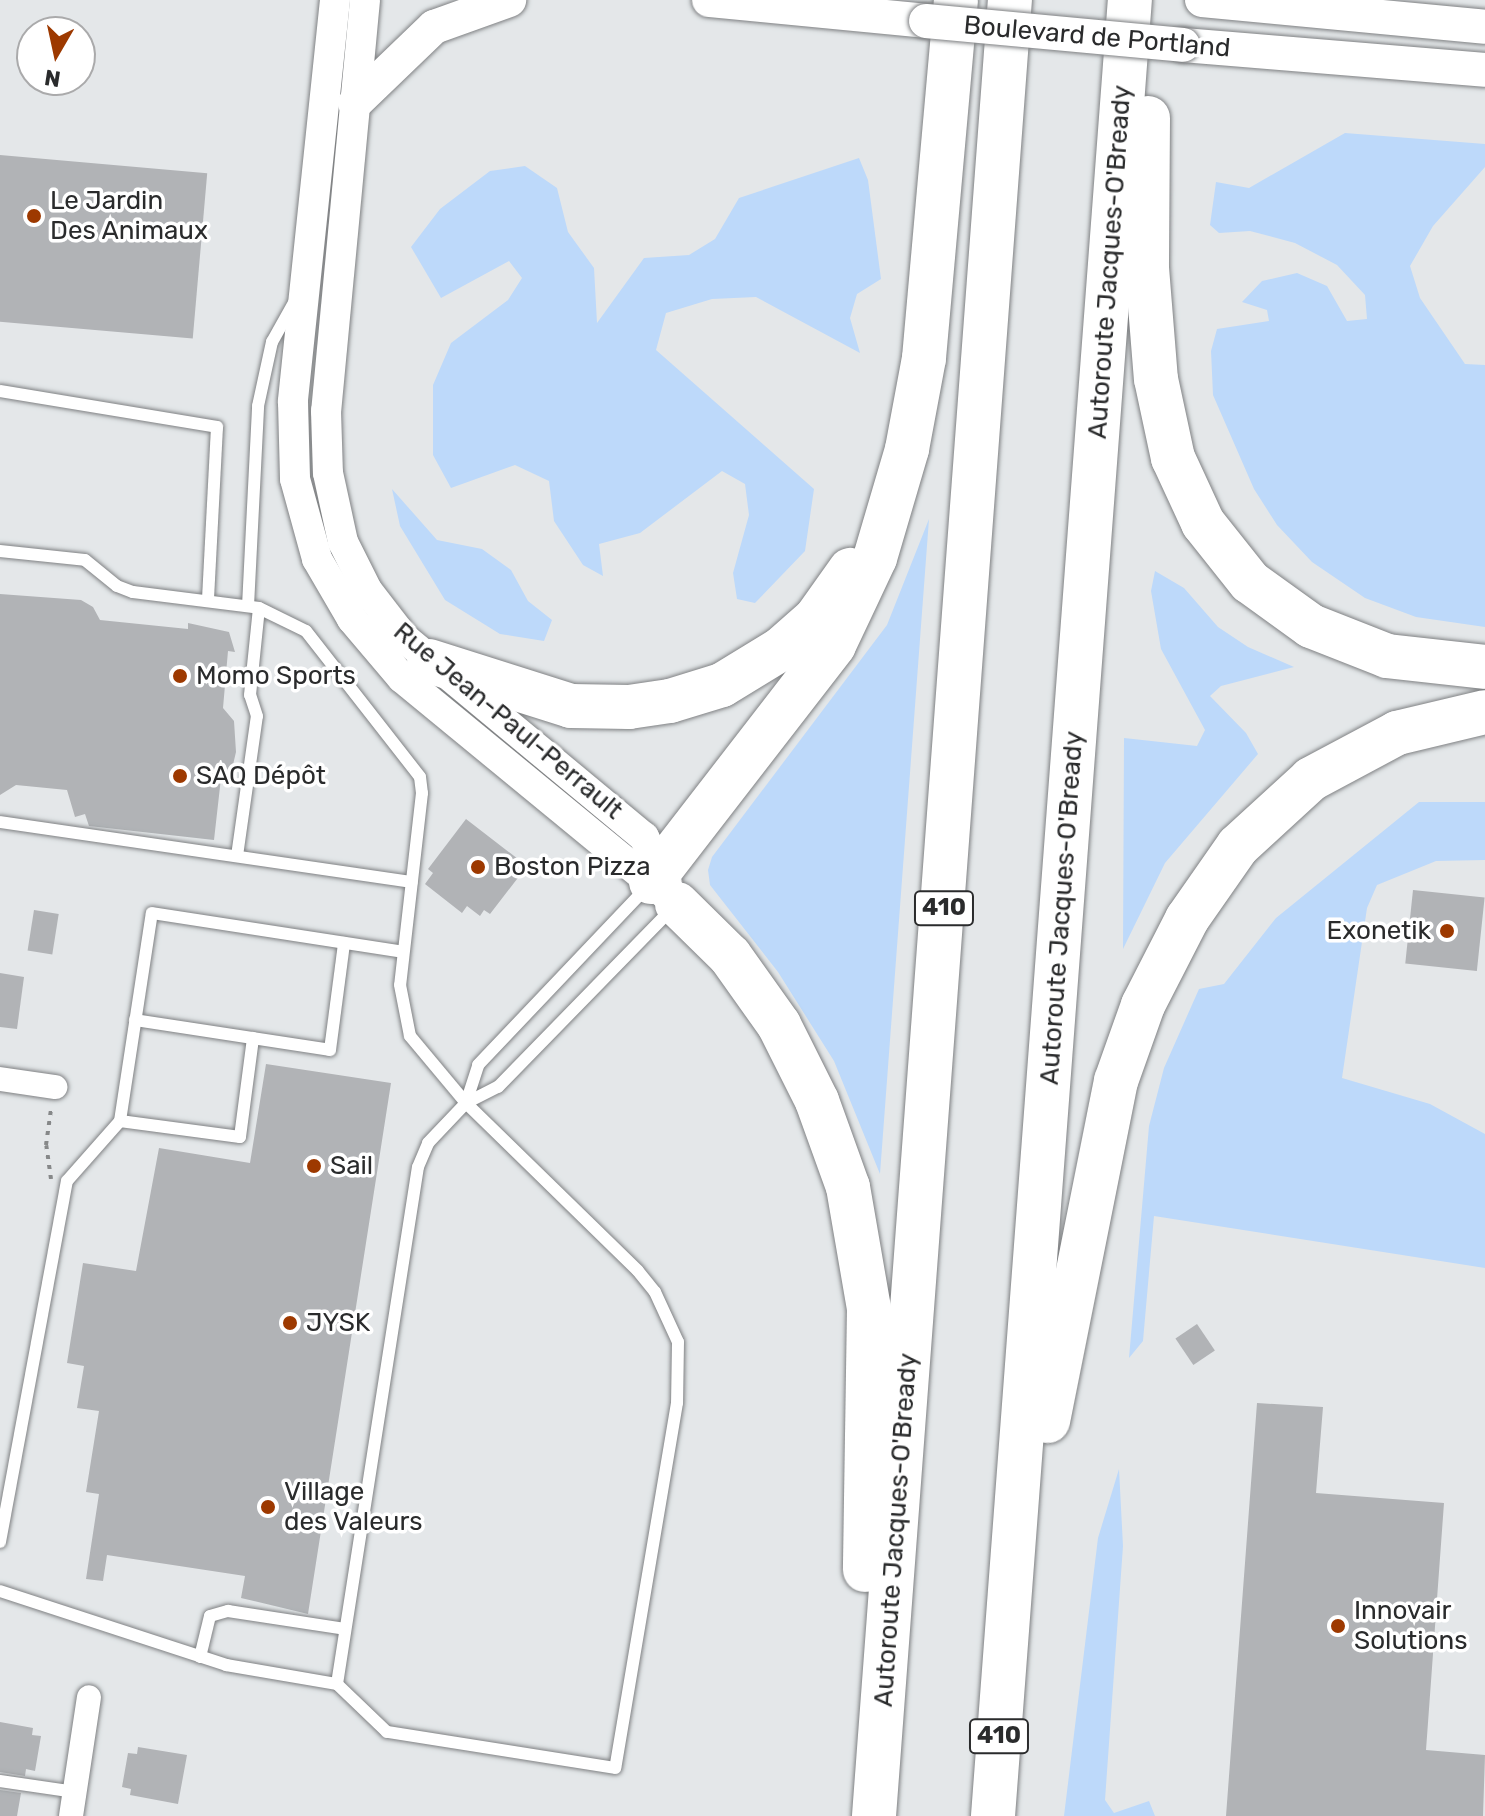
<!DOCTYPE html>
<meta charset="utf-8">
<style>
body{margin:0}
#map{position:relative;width:1485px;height:1816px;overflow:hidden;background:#e4e7e9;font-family:Rubik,sans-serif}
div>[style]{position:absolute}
.green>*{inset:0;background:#bdd9fa}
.building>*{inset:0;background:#b1b3b6;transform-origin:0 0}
.path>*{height:4px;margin-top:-2px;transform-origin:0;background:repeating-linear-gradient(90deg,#868889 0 4px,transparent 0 10px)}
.roads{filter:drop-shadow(0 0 2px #7f8183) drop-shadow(0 0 2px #7f8183)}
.service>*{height:12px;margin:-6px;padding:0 6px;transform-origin:6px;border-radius:6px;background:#fff}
.minor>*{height:24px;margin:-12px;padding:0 12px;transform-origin:12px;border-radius:12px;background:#fff}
.tertiary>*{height:30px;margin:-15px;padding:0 15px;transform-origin:15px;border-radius:15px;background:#fff}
.secondary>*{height:34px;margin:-17px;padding:0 17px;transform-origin:17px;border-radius:17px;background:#fff}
.motorway>*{height:44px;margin:-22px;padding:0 22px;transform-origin:22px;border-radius:22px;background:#fff}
.bridges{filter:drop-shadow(0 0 2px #7f8183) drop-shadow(0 0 2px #7f8183)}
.secondary-bridge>*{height:34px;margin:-17px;padding:0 17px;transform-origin:17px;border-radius:17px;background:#fff}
.dots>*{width:22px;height:22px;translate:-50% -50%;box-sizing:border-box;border:4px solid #fff;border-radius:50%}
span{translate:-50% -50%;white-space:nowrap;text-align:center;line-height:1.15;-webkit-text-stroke:7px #fff;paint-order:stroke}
.shield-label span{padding:2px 6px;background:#fff;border:2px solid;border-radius:6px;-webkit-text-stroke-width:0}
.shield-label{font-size:24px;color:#2a2b2c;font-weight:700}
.street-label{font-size:26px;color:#2a2b2c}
.poi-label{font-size:26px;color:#2a2b2c}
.left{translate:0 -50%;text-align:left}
.right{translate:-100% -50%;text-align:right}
.north{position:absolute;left:16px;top:16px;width:80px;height:80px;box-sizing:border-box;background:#fff;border:2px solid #aaaaab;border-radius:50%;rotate:189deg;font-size:22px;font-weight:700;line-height:32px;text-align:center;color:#2a2b2c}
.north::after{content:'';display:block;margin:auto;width:28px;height:36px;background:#9d3900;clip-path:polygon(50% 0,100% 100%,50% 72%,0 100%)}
</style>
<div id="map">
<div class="green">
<i style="clip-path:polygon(1345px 133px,1485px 144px,1485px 167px,1433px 226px,1410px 266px,1420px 298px,1465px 364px,1485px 365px,1485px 627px,1416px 617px,1365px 598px,1312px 562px,1277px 525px,1254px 489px,1213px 395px,1211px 351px,1217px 329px,1269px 321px,1267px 310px,1242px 302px,1262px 281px,1297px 273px,1327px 286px,1347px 321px,1367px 319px,1365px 295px,1337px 265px,1295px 243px,1250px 231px,1219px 233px,1210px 225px,1216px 182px,1249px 188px)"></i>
<i style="clip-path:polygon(859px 158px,868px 180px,881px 279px,857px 294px,850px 318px,860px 353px,756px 297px,712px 299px,666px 313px,656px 350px,814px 489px,805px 551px,755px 603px,737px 599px,733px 573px,749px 515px,745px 484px,722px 471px,640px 533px,599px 544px,603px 576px,583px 565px,554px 521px,549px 481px,515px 465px,451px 488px,433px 455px,433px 385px,451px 343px,508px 300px,522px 278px,509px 261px,441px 298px,411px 247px,440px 209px,490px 171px,525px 166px,557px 188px,568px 232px,594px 268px,597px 323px,644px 258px,689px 255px,715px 239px,739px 198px)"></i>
<i style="clip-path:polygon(392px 489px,437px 540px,482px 549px,511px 570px,528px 601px,552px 620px,544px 641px,500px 634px,445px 600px,400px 526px)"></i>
<i style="clip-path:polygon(929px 519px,880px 1174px,834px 1061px,778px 972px,710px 885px,708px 870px,712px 857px,887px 625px)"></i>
<i style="clip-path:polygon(1155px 571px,1184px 588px,1218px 627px,1248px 647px,1294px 667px,1221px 686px,1210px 696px,1246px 733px,1258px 754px,1165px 863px,1123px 949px,1124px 738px,1197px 746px,1205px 730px,1161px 649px,1151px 591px)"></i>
<i style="clip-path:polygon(1419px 802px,1485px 802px,1485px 860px,1436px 861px,1377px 885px,1367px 908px,1342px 1078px,1430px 1104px,1485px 1134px,1485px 1268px,1154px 1216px,1143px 1341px,1129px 1358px,1149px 1126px,1164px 1068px,1199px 989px,1224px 984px,1276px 918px)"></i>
<i style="clip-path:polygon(1119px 1469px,1123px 1546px,1105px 1800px,1114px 1813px,1149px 1801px,1155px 1816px,1064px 1816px,1098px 1538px)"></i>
</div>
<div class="building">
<i style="left:0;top:155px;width:208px;height:166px;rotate:5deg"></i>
<i style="clip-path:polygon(0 594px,81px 600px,93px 607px,100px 620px,188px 629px,188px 623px,229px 632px,235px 652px,228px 651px,223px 708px,234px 721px,236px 752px,232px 769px,221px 778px,214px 840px,89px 826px,85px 814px,75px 817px,67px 790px,16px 785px,0 795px)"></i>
<i style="clip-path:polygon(466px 819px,527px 866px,490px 914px,484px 910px,480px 916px,467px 906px,462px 913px,425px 884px,433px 873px,428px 869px)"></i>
<i style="left:1413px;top:890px;width:72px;height:74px;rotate:6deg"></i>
<i style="left:34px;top:910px;width:25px;height:41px;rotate:9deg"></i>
<i style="clip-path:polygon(0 973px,24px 977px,17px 1029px,0 1027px)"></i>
<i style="clip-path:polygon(266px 1064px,391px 1083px,308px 1614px,241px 1598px,245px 1576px,107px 1555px,103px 1581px,86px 1579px,99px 1494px,86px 1492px,99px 1411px,77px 1408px,84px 1366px,67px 1363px,83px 1263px,136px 1271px,159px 1148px,250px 1163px)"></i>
<i style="left:1197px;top:1324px;width:32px;height:26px;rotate:56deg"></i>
<i style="clip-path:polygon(1257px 1403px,1323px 1407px,1316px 1493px,1444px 1503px,1426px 1750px,1485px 1755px,1483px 1816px,1226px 1816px)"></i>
<i style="clip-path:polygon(0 1722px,33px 1728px,32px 1735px,41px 1736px,35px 1771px,26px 1769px,25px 1776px,0 1772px)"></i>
<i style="clip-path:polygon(138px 1747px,187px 1755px,178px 1804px,130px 1795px,131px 1789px,122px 1787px,128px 1753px,137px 1754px)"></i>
<i style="clip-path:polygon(0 1790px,21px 1793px,17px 1816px,0 1816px)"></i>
</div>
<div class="path">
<i style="left:51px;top:1179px;width:34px;rotate:-98deg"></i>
<i style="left:46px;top:1145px;width:36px;rotate:-82deg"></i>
</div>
<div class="roads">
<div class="service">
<i style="left:0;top:391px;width:220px;rotate:9.4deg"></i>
<i style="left:217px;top:427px;width:174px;rotate:93deg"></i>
<i style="left:0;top:551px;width:85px;rotate:6deg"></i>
<i style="left:85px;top:560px;width:41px;rotate:39.1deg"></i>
<i style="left:117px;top:586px;width:17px;rotate:21deg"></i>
<i style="left:133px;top:592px;width:127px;rotate:7.2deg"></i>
<i style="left:259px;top:608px;width:52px;rotate:26.1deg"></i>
<i style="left:306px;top:631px;width:185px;rotate:52deg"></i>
<i style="left:420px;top:777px;width:16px;rotate:83deg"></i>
<i style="left:422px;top:793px;width:193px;rotate:96.5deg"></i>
<i style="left:400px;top:985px;width:52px;rotate:78.9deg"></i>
<i style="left:410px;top:1036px;width:87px;rotate:50.1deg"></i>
<i style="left:466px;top:1103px;width:240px;rotate:44.3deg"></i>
<i style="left:638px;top:1271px;width:27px;rotate:51deg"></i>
<i style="left:655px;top:1292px;width:55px;rotate:65.3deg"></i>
<i style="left:678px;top:1342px;width:61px;rotate:90.9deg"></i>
<i style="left:677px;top:1403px;width:370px;rotate:99.6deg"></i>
<i style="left:615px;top:1768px;width:231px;rotate:-171deg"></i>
<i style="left:387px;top:1732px;width:69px;rotate:-136.2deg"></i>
<i style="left:337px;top:1684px;width:523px;rotate:-81.1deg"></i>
<i style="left:418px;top:1167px;width:26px;rotate:-67deg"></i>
<i style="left:428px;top:1143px;width:55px;rotate:-46.5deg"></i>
<i style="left:466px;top:1103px;width:36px;rotate:-27deg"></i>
<i style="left:498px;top:1087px;width:248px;rotate:-45.7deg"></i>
<i style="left:248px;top:606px;width:200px;rotate:-87.1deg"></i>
<i style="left:258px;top:406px;width:66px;rotate:-77.7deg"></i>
<i style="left:272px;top:342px;width:49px;rotate:-60.8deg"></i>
<i style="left:0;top:822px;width:416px;rotate:8.3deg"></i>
<i style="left:237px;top:856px;width:141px;rotate:-81.9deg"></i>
<i style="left:257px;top:716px;width:22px;rotate:-108deg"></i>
<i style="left:250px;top:695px;width:87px;rotate:-84.1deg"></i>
<i style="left:135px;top:1020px;width:197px;rotate:8.7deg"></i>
<i style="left:330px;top:1050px;width:108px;rotate:-82.5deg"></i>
<i style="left:466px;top:1103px;width:40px;rotate:-72deg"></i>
<i style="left:478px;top:1065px;width:244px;rotate:-46.5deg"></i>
<i style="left:120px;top:1121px;width:121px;rotate:7.6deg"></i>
<i style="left:240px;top:1137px;width:100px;rotate:-82.5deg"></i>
<i style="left:0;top:1542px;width:367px;rotate:-79.5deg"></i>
<i style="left:67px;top:1181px;width:80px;rotate:-48.5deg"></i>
<i style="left:120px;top:1121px;width:210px;rotate:-81.3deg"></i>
<i style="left:152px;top:913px;width:254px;rotate:8.8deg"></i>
<i style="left:0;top:1591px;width:238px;rotate:18.1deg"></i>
<i style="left:226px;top:1665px;width:113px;rotate:9.7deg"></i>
<i style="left:200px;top:1657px;width:42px;rotate:-76.3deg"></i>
<i style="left:210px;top:1616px;width:19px;rotate:-16deg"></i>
<i style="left:228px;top:1611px;width:118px;rotate:8.7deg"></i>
<i style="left:0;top:1781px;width:76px;rotate:8.3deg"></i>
</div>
<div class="minor">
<i style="left:0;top:1079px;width:56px;rotate:8.3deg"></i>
<i style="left:71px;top:1816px;width:120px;rotate:-81.4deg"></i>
</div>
<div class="tertiary">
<i style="left:335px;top:0;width:404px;rotate:96deg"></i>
<i style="left:293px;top:402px;width:77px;rotate:88.5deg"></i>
<i style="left:295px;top:479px;width:83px;rotate:74.6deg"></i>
<i style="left:317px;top:559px;width:69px;rotate:59.7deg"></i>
<i style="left:352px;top:619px;width:77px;rotate:49.7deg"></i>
<i style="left:402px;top:678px;width:342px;rotate:39.4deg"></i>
<i style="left:365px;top:0;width:413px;rotate:95.4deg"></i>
<i style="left:326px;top:411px;width:62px;rotate:88.2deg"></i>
<i style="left:328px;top:473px;width:71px;rotate:77.7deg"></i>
<i style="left:343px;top:542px;width:54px;rotate:63.4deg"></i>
<i style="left:367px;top:590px;width:61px;rotate:52.4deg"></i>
<i style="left:404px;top:638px;width:312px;rotate:39.7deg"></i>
<i style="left:644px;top:837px;width:52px;rotate:63.9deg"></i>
</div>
<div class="secondary">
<i style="left:709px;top:0;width:218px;rotate:5.5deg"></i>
<i style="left:1202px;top:0;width:284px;rotate:5.4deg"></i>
<i style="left:1183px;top:45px;width:303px;rotate:4.7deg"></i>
<i style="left:355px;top:103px;width:110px;rotate:-43.9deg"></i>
<i style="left:434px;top:27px;width:80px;rotate:-19.8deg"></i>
</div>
<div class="motorway">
<i style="left:1148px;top:118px;width:150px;rotate:90.4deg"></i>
<i style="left:1147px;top:268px;width:111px;rotate:85.4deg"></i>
<i style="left:1156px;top:379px;width:81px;rotate:77.9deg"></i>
<i style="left:1173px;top:458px;width:72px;rotate:65.2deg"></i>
<i style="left:1203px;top:523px;width:75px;rotate:51.5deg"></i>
<i style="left:1250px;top:582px;width:75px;rotate:35.8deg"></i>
<i style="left:1311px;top:626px;width:82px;rotate:21.5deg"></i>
<i style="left:1387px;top:656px;width:99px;rotate:6.4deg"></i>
<i style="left:429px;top:661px;width:149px;rotate:17.6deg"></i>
<i style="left:571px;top:706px;width:58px;rotate:1deg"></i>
<i style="left:629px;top:707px;width:41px;rotate:-8.3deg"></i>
<i style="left:670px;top:701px;width:54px;rotate:-17.1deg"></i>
<i style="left:722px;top:685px;width:69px;rotate:-31.4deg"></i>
<i style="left:781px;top:649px;width:47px;rotate:-41.5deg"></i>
<i style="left:816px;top:618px;width:59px;rotate:-54.7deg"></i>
<i style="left:651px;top:882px;width:299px;rotate:-52.3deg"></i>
<i style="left:834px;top:645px;width:96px;rotate:-64.8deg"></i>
<i style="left:875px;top:558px;width:114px;rotate:-73.6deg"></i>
<i style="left:907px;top:449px;width:93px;rotate:-79.4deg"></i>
<i style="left:924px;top:358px;width:359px;rotate:-84.9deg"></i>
<i style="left:677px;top:904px;width:74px;rotate:44.5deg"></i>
<i style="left:730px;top:956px;width:85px;rotate:54.6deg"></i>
<i style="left:779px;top:1025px;width:85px;rotate:63.4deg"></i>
<i style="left:817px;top:1101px;width:91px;rotate:70.2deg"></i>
<i style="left:848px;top:1187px;width:123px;rotate:80.2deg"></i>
<i style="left:869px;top:1308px;width:262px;rotate:90.9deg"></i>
<i style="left:1048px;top:1421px;width:347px;rotate:-78.7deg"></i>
<i style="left:1116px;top:1081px;width:81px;rotate:-70.4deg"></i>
<i style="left:1143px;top:1005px;width:97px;rotate:-62.9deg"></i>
<i style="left:1187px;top:919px;width:89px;rotate:-55.1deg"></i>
<i style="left:1238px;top:846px;width:99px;rotate:-42.5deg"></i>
<i style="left:1311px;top:779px;width:98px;rotate:-28.1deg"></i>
<i style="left:1397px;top:733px;width:90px;rotate:-13.4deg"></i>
<i style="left:874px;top:1816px;width:1821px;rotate:-85.72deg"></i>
<i style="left:993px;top:1816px;width:1821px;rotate:-85.69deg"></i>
</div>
</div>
<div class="bridges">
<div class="secondary-bridge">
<i style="left:926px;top:21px;width:258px;rotate:5.3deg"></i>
</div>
</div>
<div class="dots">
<i style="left:34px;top:216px;background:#9d3900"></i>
<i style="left:180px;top:676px;background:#9d3900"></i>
<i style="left:180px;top:776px;background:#9d3900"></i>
<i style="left:478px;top:867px;background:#9d3900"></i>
<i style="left:1447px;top:931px;background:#9d3900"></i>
<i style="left:314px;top:1166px;background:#9d3900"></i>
<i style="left:290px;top:1323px;background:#9d3900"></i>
<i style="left:268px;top:1507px;background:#9d3900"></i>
<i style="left:1338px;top:1626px;background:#9d3900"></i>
</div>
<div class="shield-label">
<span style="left:944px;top:908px">410</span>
<span style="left:999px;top:1736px">410</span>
</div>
<div class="street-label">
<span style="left:1097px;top:37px;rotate:5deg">Boulevard de Portland</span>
<span style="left:1110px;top:262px;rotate:-86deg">Autoroute Jacques-O'Bready</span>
<span style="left:508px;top:721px;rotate:40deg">Rue Jean-Paul-Perrault</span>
<span style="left:1062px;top:908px;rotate:-86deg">Autoroute Jacques-O'Bready</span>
<span style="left:896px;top:1530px;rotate:-86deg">Autoroute Jacques-O'Bready</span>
</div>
<div class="poi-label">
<span class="left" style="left:50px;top:216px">Le Jardin<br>Des Animaux</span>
<span class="left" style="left:196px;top:676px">Momo Sports</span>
<span class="left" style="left:196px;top:776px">SAQ Dépôt</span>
<span class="left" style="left:494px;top:867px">Boston Pizza</span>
<span class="right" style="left:1431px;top:931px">Exonetik</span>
<span class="left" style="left:330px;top:1166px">Sail</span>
<span class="left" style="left:306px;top:1323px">JYSK</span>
<span class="left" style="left:284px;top:1507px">Village<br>des Valeurs</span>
<span class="left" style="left:1354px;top:1626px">Innovair<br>Solutions</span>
</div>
<div class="north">N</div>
</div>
